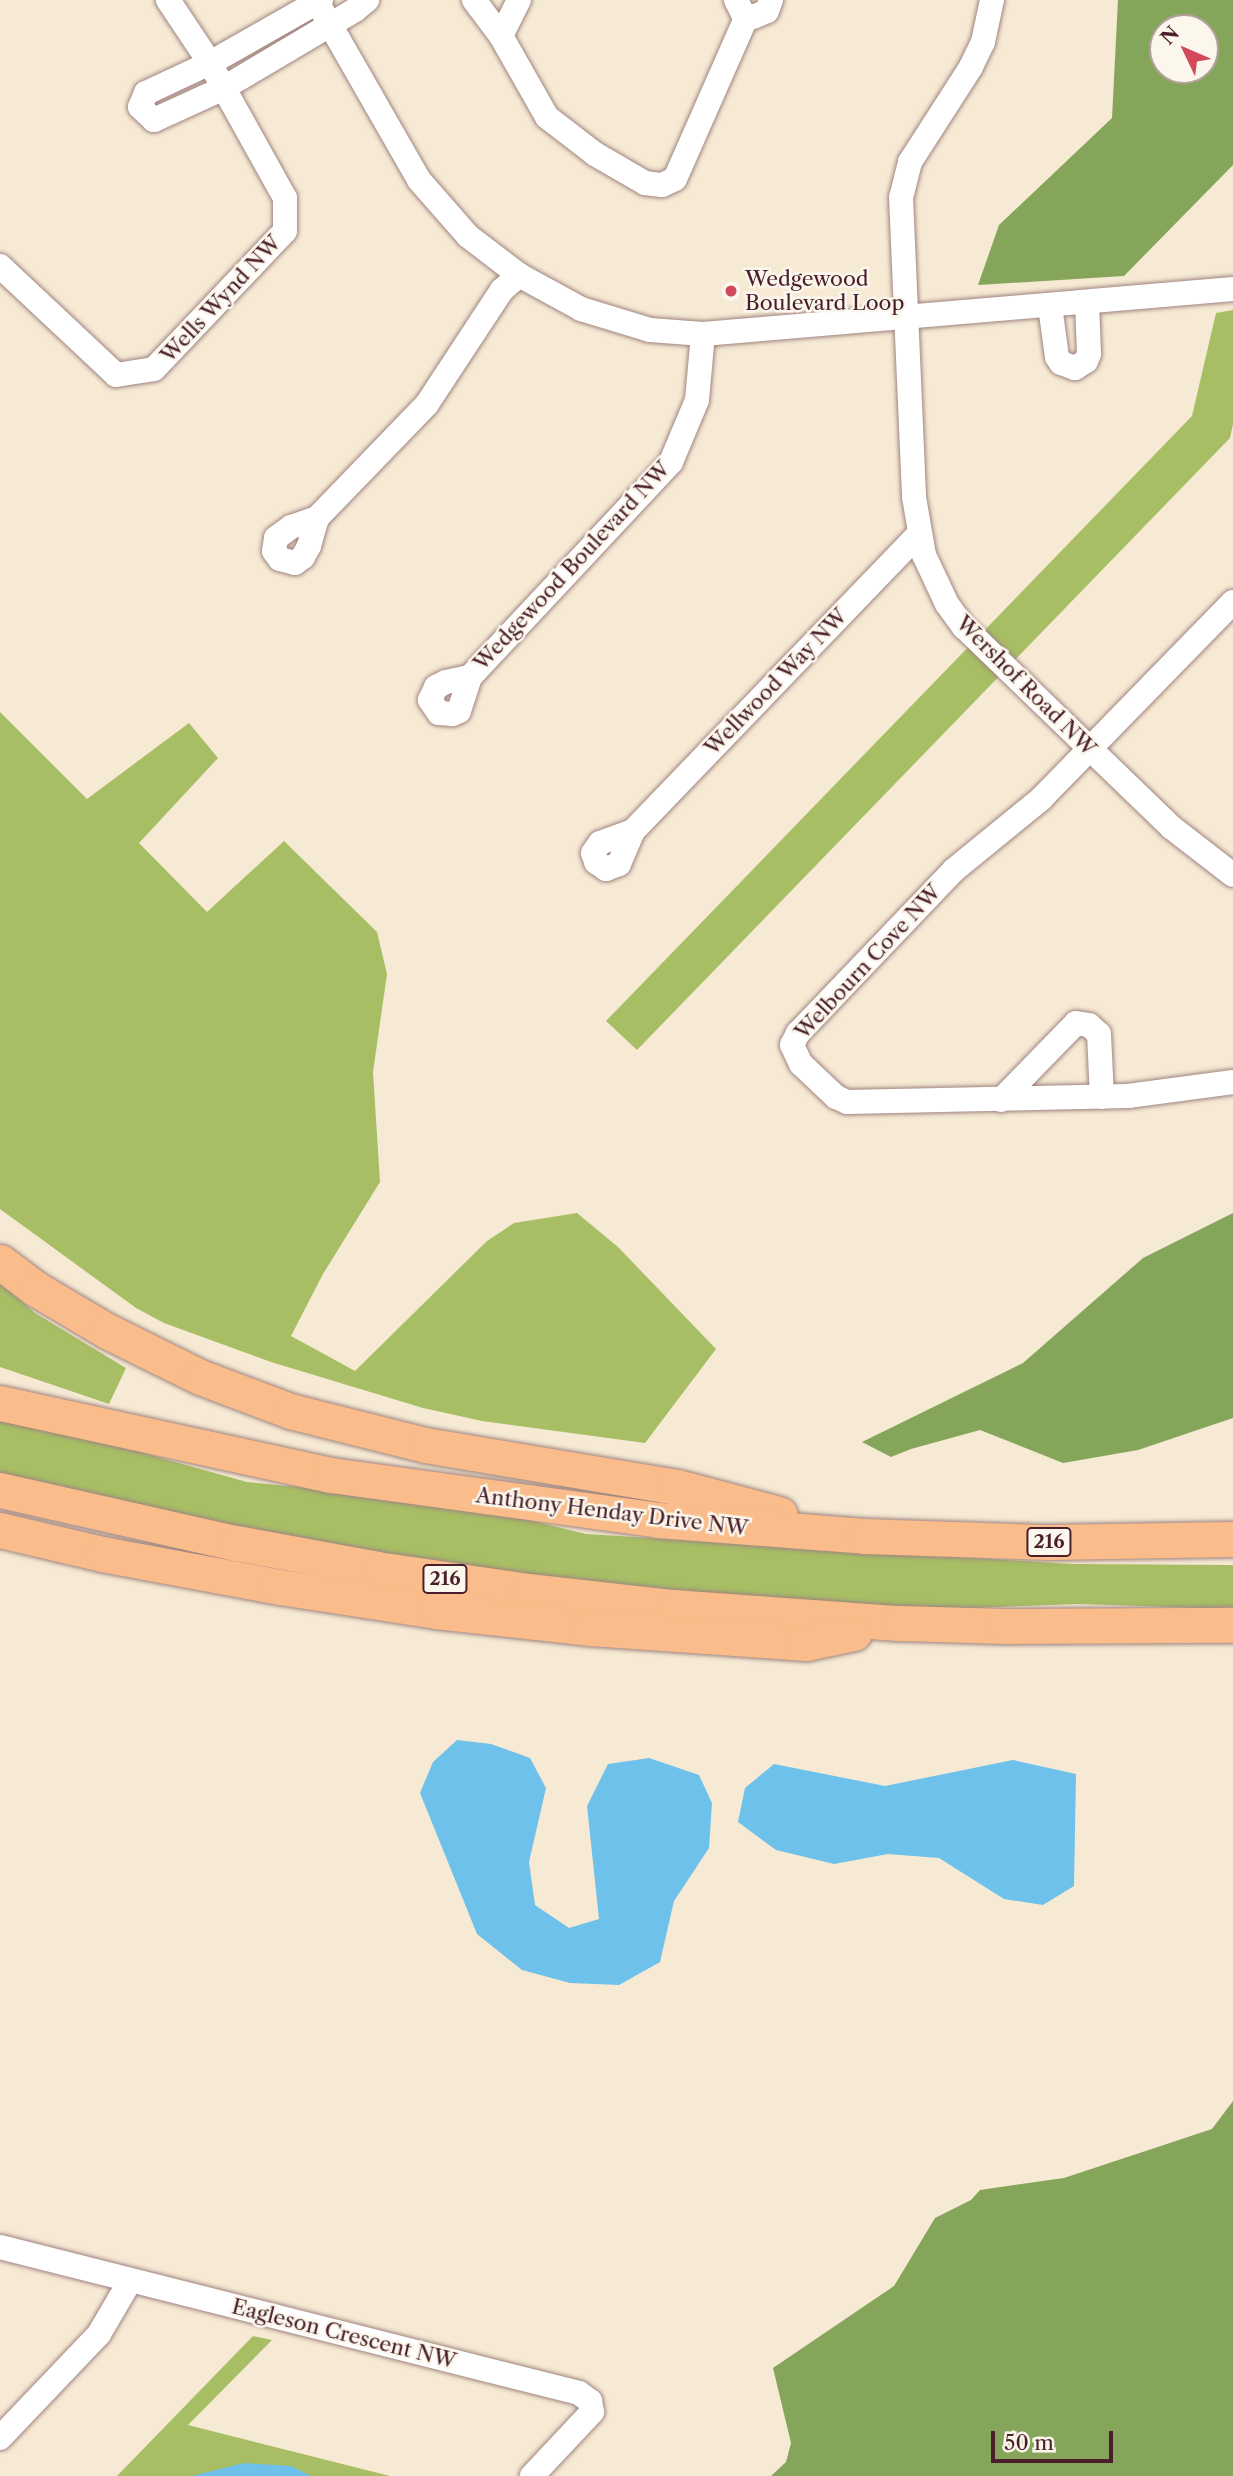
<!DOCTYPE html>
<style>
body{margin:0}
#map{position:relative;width:1233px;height:2476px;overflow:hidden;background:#f6ead4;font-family:"Libre Caslon Text",serif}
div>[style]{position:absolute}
.green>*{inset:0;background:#a7be64}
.forest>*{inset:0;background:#85a55a}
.water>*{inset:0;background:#6ec1ea}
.roads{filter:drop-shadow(0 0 2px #a08480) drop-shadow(0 0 2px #a08480)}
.minor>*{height:24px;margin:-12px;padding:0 12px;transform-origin:12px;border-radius:12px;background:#fff}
.highway>*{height:35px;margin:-17.5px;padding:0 17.5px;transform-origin:17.5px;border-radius:17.5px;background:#f9bc8a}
.dots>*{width:19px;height:19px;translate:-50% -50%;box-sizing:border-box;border:4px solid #fbf7ec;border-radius:50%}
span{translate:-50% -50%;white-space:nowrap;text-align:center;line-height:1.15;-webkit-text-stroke:5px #fbf7ec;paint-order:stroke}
.shield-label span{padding:2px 5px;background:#fbf7ec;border:2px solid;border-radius:5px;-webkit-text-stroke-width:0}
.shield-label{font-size:19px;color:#4a1f2b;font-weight:700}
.poi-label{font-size:21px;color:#4a1f2b}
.left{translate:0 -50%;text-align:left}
.street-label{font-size:21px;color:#4a1f2b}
.north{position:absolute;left:1149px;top:14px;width:70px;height:70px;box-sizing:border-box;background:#fbf7ec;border:2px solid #b4a19f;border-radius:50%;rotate:314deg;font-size:19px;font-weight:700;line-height:28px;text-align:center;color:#4a1f2b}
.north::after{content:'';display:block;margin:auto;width:24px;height:32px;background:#d1495b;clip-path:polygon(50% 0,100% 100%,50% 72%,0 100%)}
.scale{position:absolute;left:991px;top:2431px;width:122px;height:32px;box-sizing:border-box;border:4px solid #4a1f2b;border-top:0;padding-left:9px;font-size:21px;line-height:24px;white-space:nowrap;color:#4a1f2b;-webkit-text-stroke:5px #fbf7ec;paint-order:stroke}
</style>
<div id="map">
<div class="green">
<i style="clip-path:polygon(1233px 310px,1233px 424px,1230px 438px,637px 1050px,606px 1021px,1192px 416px,1216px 313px)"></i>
<i style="clip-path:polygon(0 712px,87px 799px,189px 723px,218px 758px,139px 843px,207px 912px,284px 841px,377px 932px,387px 974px,373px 1072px,380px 1182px,323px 1274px,291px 1336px,355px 1371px,487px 1241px,514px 1223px,577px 1213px,618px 1247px,716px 1349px,645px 1443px,482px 1421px,423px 1408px,271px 1362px,164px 1323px,136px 1308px,0 1209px)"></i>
<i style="clip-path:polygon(0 1283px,35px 1313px,126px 1368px,109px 1404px,0 1367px)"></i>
<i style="clip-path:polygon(0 1413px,247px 1482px,454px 1502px,586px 1534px,1071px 1564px,1233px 1565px,1233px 1609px,1078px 1604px,912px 1610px,619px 1586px,432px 1562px,64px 1494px,0 1475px)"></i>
<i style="clip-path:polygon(253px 2336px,272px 2340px,188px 2425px,390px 2476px,117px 2476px)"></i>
</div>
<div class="forest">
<i style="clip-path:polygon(evenodd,1118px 0,1233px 0,1233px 165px,1124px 276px,978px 285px,999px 225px,1112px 118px,1118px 0,1205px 28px,1205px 70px,1163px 70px,1163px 28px,1205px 28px)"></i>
<i style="clip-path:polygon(1233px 1213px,1233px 1418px,1138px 1450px,1063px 1463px,980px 1430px,911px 1449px,891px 1457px,862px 1442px,1023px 1363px,1143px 1258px)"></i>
<i style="clip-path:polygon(1233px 2101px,1233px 2476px,771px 2476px,786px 2462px,791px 2443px,773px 2368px,894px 2286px,935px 2218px,971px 2200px,980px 2190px,1064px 2178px,1212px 2129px)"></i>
</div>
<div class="water">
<i style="clip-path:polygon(457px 1740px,491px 1744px,530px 1758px,546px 1788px,529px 1862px,535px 1905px,569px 1928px,599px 1919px,587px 1806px,608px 1764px,649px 1758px,699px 1775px,712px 1803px,709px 1848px,674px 1901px,660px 1962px,619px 1985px,570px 1983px,522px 1970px,477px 1934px,420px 1793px,433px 1762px)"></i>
<i style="clip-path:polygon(1013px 1760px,1076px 1774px,1074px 1886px,1043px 1905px,1004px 1899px,939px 1858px,888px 1854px,834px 1864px,776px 1850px,738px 1822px,745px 1788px,774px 1764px,885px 1786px)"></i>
<i style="clip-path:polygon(244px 2463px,291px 2466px,311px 2476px,192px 2476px)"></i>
</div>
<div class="roads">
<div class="minor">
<i style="left:316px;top:0;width:207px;rotate:60.2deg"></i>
<i style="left:419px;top:180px;width:74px;rotate:48.8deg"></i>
<i style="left:468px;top:236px;width:64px;rotate:37.4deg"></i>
<i style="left:519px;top:275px;width:71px;rotate:28.7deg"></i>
<i style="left:581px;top:309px;width:72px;rotate:16.9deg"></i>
<i style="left:650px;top:330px;width:53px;rotate:4.3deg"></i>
<i style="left:703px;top:334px;width:532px;rotate:-4.85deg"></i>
<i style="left:321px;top:0;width:128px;rotate:150.4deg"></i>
<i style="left:210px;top:63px;width:71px;rotate:154.9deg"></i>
<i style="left:146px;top:93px;width:15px;rotate:113deg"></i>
<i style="left:140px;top:107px;width:19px;rotate:43deg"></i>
<i style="left:154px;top:120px;width:75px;rotate:-24.5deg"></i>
<i style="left:222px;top:89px;width:155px;rotate:-30.7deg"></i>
<i style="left:355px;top:10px;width:16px;rotate:-40deg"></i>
<i style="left:474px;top:0;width:45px;rotate:53.1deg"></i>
<i style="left:501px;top:36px;width:93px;rotate:60.4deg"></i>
<i style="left:547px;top:117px;width:61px;rotate:37.6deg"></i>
<i style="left:595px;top:154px;width:58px;rotate:30.1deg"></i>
<i style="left:645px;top:183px;width:17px;rotate:7deg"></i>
<i style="left:662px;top:185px;width:14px;rotate:-25deg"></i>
<i style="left:675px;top:179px;width:178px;rotate:-66.2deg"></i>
<i style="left:736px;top:0;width:16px;rotate:63deg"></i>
<i style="left:743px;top:14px;width:10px;rotate:17deg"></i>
<i style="left:753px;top:17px;width:15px;rotate:-23deg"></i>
<i style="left:767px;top:11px;width:12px;rotate:-70deg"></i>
<i style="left:992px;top:0;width:43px;rotate:102.1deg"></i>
<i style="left:983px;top:42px;width:28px;rotate:116deg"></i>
<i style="left:971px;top:67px;width:113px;rotate:122.7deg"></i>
<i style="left:910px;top:162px;width:36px;rotate:104deg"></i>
<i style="left:901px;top:197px;width:300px;rotate:87.5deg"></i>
<i style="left:914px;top:497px;width:59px;rotate:80.2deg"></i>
<i style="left:924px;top:555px;width:54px;rotate:64.9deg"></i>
<i style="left:947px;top:604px;width:29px;rotate:54deg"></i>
<i style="left:964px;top:627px;width:288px;rotate:44deg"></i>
<i style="left:1171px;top:827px;width:78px;rotate:37.7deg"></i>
<i style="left:501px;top:36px;width:40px;rotate:-63.4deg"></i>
<i style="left:0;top:266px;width:159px;rotate:43.2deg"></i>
<i style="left:116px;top:375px;width:38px;rotate:-9deg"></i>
<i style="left:154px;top:369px;width:190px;rotate:-46.5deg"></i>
<i style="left:285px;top:231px;width:33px;rotate:-90deg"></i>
<i style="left:285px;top:198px;width:154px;rotate:-119.1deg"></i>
<i style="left:210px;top:63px;width:76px;rotate:-123.7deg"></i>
<i style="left:1050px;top:306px;width:51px;rotate:82.2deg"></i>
<i style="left:1057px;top:357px;width:7px;rotate:56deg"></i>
<i style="left:1061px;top:363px;width:15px;rotate:20deg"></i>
<i style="left:1075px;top:368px;width:13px;rotate:-32deg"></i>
<i style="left:1086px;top:361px;width:8px;rotate:-67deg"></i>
<i style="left:1089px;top:354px;width:51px;rotate:-92.2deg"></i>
<i style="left:317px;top:518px;width:29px;rotate:106deg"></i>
<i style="left:309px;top:546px;width:13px;rotate:119deg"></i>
<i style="left:303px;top:557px;width:10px;rotate:143deg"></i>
<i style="left:295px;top:563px;width:16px;rotate:-165deg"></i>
<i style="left:280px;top:559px;width:10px;rotate:-127deg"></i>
<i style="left:274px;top:551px;width:13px;rotate:-81deg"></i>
<i style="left:276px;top:538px;width:19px;rotate:-36deg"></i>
<i style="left:291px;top:527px;width:28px;rotate:-19deg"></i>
<i style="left:317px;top:518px;width:158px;rotate:-46deg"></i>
<i style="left:427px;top:404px;width:136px;rotate:-56.7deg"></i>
<i style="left:502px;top:290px;width:23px;rotate:-41deg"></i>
<i style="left:1233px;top:602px;width:275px;rotate:134.3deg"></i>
<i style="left:1041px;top:799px;width:112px;rotate:140.8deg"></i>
<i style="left:954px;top:870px;width:226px;rotate:133.7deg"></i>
<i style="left:798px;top:1033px;width:13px;rotate:117deg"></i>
<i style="left:792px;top:1045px;width:21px;rotate:65deg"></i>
<i style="left:801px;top:1064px;width:48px;rotate:43.3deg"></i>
<i style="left:836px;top:1097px;width:12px;rotate:24deg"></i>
<i style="left:847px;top:1102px;width:281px;rotate:-1.2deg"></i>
<i style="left:1128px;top:1096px;width:106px;rotate:-7.6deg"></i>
<i style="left:470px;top:677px;width:36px;rotate:108deg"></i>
<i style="left:459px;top:711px;width:7px;rotate:153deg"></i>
<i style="left:453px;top:714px;width:14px;rotate:-176deg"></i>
<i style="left:439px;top:713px;width:16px;rotate:-125deg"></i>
<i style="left:430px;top:700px;width:14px;rotate:-65deg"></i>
<i style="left:436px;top:687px;width:11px;rotate:-27deg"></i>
<i style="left:446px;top:682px;width:25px;rotate:-12deg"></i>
<i style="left:470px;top:677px;width:294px;rotate:-46.9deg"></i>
<i style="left:671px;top:462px;width:67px;rotate:-67.2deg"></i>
<i style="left:697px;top:400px;width:66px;rotate:-84.8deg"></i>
<i style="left:633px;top:831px;width:36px;rotate:113deg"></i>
<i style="left:619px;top:864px;width:14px;rotate:159deg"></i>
<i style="left:606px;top:869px;width:12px;rotate:-145deg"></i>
<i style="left:596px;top:862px;width:9px;rotate:-108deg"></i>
<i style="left:593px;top:853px;width:12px;rotate:-55deg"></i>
<i style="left:600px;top:843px;width:35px;rotate:-20deg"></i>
<i style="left:633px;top:831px;width:412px;rotate:-46.1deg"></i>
<i style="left:1001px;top:1100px;width:107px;rotate:-45.8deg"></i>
<i style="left:1076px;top:1023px;width:13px;rotate:9deg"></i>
<i style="left:1089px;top:1025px;width:13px;rotate:42deg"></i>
<i style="left:1099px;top:1034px;width:63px;rotate:87.3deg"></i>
<i style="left:0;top:2247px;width:597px;rotate:14.15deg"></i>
<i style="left:579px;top:2393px;width:14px;rotate:36deg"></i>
<i style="left:590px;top:2401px;width:11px;rotate:80deg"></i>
<i style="left:592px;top:2412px;width:88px;rotate:133.2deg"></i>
<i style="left:0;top:2438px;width:144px;rotate:-46.4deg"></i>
<i style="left:99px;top:2334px;width:61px;rotate:-59.7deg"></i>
</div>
<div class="highway">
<i style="left:0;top:1262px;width:45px;rotate:36.9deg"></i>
<i style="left:36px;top:1289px;width:82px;rotate:30.6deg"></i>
<i style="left:107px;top:1331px;width:104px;rotate:26.3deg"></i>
<i style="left:200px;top:1377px;width:96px;rotate:20.7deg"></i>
<i style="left:290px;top:1411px;width:139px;rotate:14.1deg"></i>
<i style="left:425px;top:1445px;width:255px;rotate:9.5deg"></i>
<i style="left:677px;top:1487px;width:106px;rotate:14.8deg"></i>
<i style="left:0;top:1403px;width:339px;rotate:12.3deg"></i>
<i style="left:331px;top:1475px;width:330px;rotate:7.8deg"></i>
<i style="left:658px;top:1520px;width:207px;rotate:4.4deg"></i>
<i style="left:864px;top:1536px;width:185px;rotate:1.9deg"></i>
<i style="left:1049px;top:1542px;width:184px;rotate:-0.9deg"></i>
<i style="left:0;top:1490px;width:242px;rotate:12.7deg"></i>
<i style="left:236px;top:1543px;width:143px;rotate:10.4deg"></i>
<i style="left:377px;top:1569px;width:153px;rotate:8.3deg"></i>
<i style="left:528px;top:1591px;width:146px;rotate:6.3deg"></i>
<i style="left:673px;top:1607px;width:226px;rotate:4.1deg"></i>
<i style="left:898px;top:1623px;width:107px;rotate:1.6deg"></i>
<i style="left:1005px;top:1626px;width:228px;rotate:-0.3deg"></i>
<i style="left:0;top:1530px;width:105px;rotate:13.2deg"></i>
<i style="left:102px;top:1554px;width:181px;rotate:10.5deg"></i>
<i style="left:280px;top:1587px;width:158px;rotate:8.7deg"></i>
<i style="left:436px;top:1611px;width:156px;rotate:6.3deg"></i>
<i style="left:591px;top:1628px;width:216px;rotate:4deg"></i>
<i style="left:806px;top:1643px;width:49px;rotate:-11.8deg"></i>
</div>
</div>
<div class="dots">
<i style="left:731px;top:291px;background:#d1495b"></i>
</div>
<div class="shield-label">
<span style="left:1049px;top:1542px">216</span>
<span style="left:445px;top:1579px">216</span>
</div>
<div class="poi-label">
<span class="left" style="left:745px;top:291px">Wedgewood<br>Boulevard Loop</span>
</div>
<div class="street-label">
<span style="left:221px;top:299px;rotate:-47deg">Wells Wynd NW</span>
<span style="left:572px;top:566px;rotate:-47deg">Wedgewood Boulevard NW</span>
<span style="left:776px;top:682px;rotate:-46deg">Wellwood Way NW</span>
<span style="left:1026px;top:686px;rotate:45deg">Wershof Road NW</span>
<span style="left:868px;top:962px;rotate:-47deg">Welbourn Cove NW</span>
<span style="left:612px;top:1512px;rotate:7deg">Anthony Henday Drive NW</span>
<span style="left:344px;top:2334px;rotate:14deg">Eagleson Crescent NW</span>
</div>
<div class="north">N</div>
<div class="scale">50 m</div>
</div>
